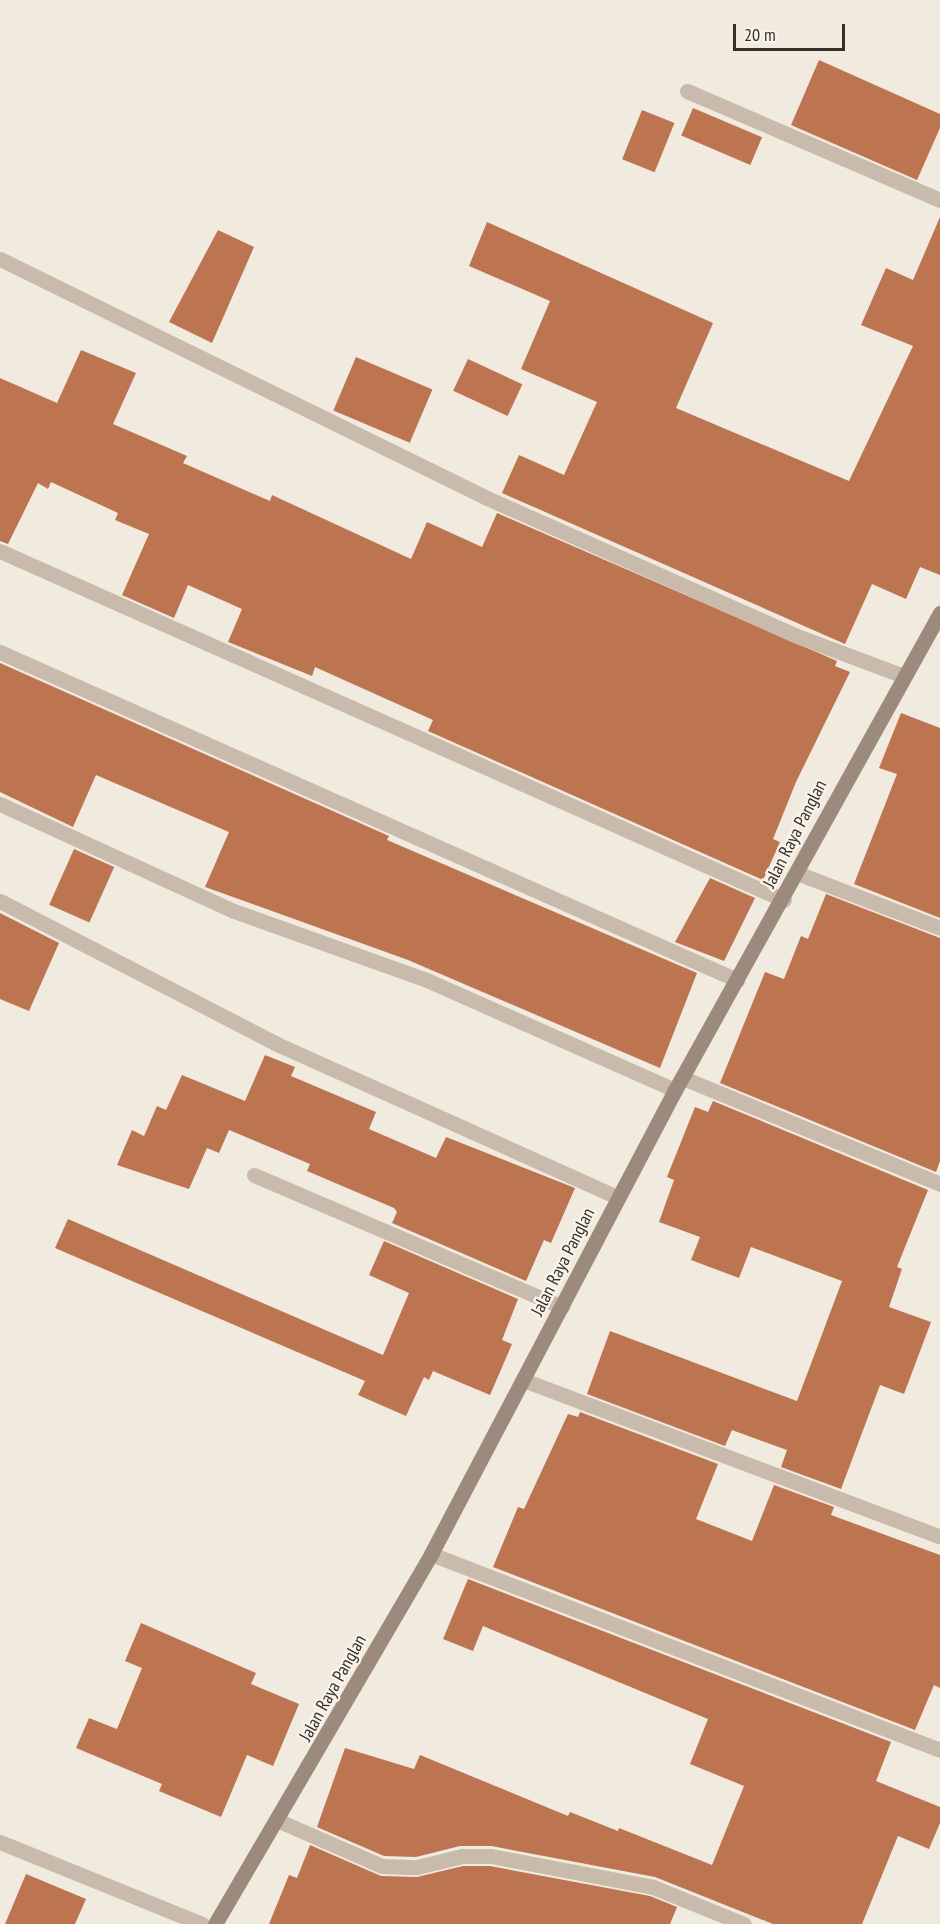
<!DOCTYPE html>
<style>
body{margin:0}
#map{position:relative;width:940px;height:1924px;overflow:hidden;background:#f1eadf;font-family:"PT Sans Narrow",sans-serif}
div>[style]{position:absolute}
.building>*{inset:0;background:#bd7451;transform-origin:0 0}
.street>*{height:15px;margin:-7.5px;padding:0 7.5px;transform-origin:7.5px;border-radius:7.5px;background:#c9bbac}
.secondary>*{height:15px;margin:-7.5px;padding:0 7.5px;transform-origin:7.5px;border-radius:7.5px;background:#9c8b7d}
span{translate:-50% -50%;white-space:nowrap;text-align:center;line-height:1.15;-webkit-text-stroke:4.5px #f9f4eb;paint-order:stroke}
.street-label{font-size:18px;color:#372f2a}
.scale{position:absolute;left:733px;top:24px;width:112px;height:27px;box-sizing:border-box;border:3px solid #372f2a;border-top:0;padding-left:8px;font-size:18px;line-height:21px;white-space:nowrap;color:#372f2a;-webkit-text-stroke:4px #f9f4eb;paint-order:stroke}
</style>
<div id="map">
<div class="building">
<i style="clip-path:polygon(819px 60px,940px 114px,940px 128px,917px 180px,791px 125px)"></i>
<i style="left:693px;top:108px;width:75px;height:30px;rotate:23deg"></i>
<i style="left:642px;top:110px;width:35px;height:53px;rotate:22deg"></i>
<i style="clip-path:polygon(940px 217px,940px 575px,920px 567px,906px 599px,872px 584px,845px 644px,502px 493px,519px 455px,564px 475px,597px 402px,521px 369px,550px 301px,469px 266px,487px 222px,713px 323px,676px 408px,849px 481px,913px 346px,861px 325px,886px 268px,913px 280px)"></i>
<i style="clip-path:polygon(218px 230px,254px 247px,212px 343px,169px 322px)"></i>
<i style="clip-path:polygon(81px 350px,136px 373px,113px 424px,187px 456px,183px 463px,270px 501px,272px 495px,411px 559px,427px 522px,482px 547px,497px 513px,837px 661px,835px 666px,850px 672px,796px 782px,773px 839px,780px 842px,763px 880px,428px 731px,433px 720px,315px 667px,312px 676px,228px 642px,242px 609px,188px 585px,174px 618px,122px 595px,149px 534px,115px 520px,118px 513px,51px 482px,48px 489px,38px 483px,8px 544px,0 541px,0 378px,57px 403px)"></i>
<i style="left:356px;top:357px;width:83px;height:58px;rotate:23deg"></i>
<i style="left:468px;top:359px;width:60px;height:35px;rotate:25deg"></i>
<i style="clip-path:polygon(0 663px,389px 836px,387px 840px,697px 973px,660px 1068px,408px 960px,205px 887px,229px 832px,96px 775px,73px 827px,0 792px)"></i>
<i style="clip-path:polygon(901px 713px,940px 728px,940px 918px,854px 884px,897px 774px,879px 768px)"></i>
<i style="left:74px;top:849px;width:44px;height:61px;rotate:24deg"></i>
<i style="clip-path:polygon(710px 878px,755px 898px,724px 961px,675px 942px)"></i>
<i style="clip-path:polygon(826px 894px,940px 938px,940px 1161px,936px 1172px,720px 1083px,765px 972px,784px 979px,801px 936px,808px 939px)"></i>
<i style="clip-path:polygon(0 913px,59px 943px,29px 1011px,0 999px)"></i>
<i style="clip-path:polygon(265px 1055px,295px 1067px,291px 1076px,376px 1112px,369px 1129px,436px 1158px,446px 1137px,575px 1188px,551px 1243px,544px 1240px,526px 1281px,392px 1223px,397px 1212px,394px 1208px,307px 1171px,310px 1164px,229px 1130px,219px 1153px,207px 1148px,189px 1189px,117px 1165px,132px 1130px,144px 1136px,157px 1106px,166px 1110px,182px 1075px,245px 1101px)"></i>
<i style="clip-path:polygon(713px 1101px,928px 1190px,897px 1267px,902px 1269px,889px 1307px,931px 1322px,904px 1394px,880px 1385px,841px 1489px,781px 1467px,787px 1450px,732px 1430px,725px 1446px,587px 1394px,610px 1331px,797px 1401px,842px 1281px,751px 1247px,739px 1278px,691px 1260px,700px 1237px,659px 1222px,674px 1180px,667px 1177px,695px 1107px,708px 1112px)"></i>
<i style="clip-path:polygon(68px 1219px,383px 1355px,409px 1293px,369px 1275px,384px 1241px,518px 1299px,502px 1340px,512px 1344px,490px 1395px,433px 1371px,429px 1380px,424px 1377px,406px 1416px,358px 1395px,365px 1381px,55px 1248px)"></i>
<i style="clip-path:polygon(580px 1412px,718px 1464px,696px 1519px,752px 1541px,774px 1485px,834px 1507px,831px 1515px,940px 1555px,940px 1688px,934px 1685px,915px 1730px,493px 1567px,518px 1507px,524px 1509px,568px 1414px,578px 1417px)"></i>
<i style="clip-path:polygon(468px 1579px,891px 1742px,876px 1781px,940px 1807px,940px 1823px,929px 1849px,898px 1836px,862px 1924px,773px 1924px,655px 1877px,491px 1846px,460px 1846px,416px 1857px,384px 1856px,317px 1827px,345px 1748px,414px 1769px,420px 1755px,568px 1816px,570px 1812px,618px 1831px,619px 1828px,712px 1865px,744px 1786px,690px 1764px,708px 1719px,483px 1626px,473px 1651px,443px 1639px)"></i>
<i style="clip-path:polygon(141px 1623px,256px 1673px,251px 1684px,299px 1704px,273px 1766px,247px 1755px,221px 1817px,159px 1791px,162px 1784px,76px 1748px,89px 1718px,117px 1729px,142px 1668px,125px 1661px)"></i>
<i style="clip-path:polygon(310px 1845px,381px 1876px,417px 1877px,463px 1866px,490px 1866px,650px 1896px,677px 1907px,670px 1924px,269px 1924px,289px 1875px,297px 1878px)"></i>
<i style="clip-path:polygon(26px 1874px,86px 1899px,75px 1924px,5px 1924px)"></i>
</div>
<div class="street">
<i style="left:687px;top:91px;width:275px;rotate:23.3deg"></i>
<i style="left:0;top:259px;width:542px;rotate:26.14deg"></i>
<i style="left:487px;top:498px;width:339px;rotate:24deg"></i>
<i style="left:797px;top:636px;width:114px;rotate:20.5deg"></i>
<i style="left:0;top:551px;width:858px;rotate:24deg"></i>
<i style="left:0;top:652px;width:807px;rotate:23.99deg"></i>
<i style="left:0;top:804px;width:257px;rotate:24.6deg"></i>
<i style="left:234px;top:911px;width:207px;rotate:19.7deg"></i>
<i style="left:429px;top:981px;width:269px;rotate:23.9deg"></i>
<i style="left:797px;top:873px;width:153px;rotate:21deg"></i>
<i style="left:0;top:901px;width:314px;rotate:27.3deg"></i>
<i style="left:279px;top:1045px;width:372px;rotate:24.2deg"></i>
<i style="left:683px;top:1078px;width:278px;rotate:22.4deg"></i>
<i style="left:254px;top:1175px;width:335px;rotate:23.2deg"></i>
<i style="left:526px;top:1381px;width:442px;rotate:20.6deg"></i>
<i style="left:431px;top:1554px;width:545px;rotate:21.06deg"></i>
<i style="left:279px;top:1821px;width:112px;rotate:23.6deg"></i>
<i style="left:382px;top:1866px;width:35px;rotate:2deg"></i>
<i style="left:417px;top:1867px;width:46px;rotate:-13.7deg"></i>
<i style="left:462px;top:1856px;width:29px"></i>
<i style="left:491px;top:1856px;width:165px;rotate:10.8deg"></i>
<i style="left:653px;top:1887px;width:98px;rotate:22.1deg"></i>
<i style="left:0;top:1842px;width:218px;rotate:22.1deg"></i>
</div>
<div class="secondary">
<i style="left:215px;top:1924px;width:428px;rotate:-59.7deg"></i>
<i style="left:431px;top:1554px;width:524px;rotate:-62.26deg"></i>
<i style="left:675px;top:1090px;width:546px;rotate:-60.95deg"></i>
</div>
<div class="street-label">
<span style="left:795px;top:834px;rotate:-63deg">Jalan Raya Panglan</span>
<span style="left:563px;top:1262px;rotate:-63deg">Jalan Raya Panglan</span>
<span style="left:333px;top:1688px;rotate:-61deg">Jalan Raya Panglan</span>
</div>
<div class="scale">20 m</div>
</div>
